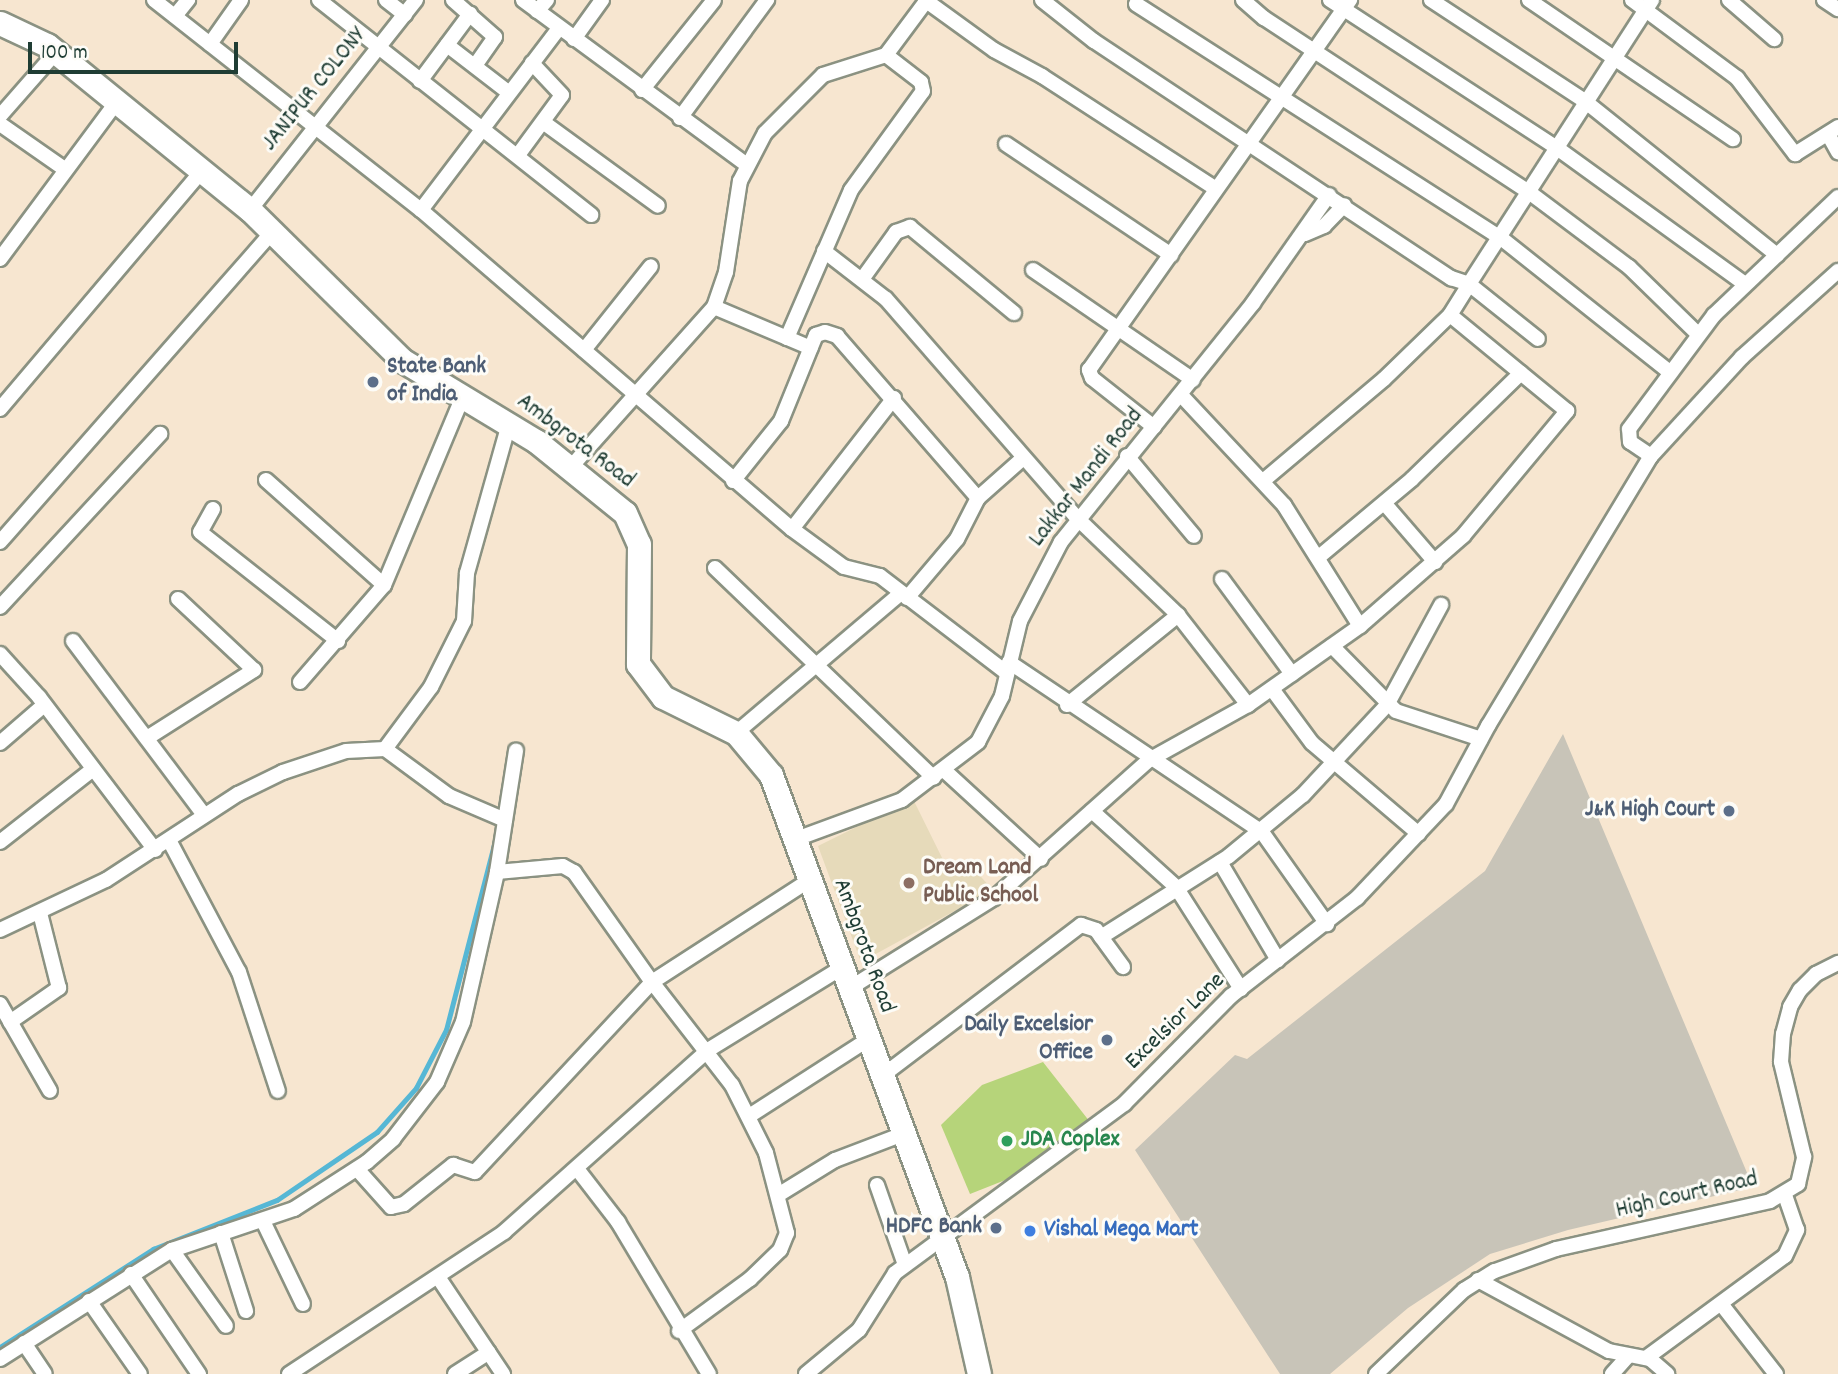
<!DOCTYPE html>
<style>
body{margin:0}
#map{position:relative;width:1838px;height:1374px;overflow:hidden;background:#f7e6d0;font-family:Dekko,sans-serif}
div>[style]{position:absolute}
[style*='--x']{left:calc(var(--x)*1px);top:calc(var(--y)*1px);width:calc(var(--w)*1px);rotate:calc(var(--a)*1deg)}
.built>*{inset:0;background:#e6daba}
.industrial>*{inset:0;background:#c8c4b8}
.green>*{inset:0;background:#b6d47a}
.stream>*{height:4.5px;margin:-2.25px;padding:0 2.25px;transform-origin:2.25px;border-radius:2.25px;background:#56b7d5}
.roads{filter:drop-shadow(2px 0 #8b9282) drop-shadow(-2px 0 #8b9282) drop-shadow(0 2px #8b9282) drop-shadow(0 -2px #8b9282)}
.minor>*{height:14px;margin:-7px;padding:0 7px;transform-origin:7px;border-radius:7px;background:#fff}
.primary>*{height:23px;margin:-11.5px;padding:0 11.5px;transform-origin:11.5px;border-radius:11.5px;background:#fff}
.dots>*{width:19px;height:19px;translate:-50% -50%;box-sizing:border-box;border:4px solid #fdfcf7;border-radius:50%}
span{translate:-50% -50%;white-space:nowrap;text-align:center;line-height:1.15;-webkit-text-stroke:6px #fdfcf7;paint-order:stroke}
.street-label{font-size:24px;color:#1f3d34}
.service-label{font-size:24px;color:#4e5e75;font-weight:700}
.left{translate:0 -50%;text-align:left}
.right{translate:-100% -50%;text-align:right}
.education-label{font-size:24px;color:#785e54;font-weight:700}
.leisure-label{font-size:24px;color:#27864d;font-weight:700}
.shop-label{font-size:24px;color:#366cbe;font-weight:700}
.scale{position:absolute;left:28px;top:42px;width:210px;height:32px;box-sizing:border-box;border:4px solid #1f3d34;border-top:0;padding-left:9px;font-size:21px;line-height:24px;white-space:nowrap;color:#1f3d34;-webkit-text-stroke:5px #fdfcf7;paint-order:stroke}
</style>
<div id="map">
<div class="built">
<div style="clip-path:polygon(913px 799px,951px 876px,971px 866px,993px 890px,861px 962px,818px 846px)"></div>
</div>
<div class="industrial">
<div style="clip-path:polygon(1563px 734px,1753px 1187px,1568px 1230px,1490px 1254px,1408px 1308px,1330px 1374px,1280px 1374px,1135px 1150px,1235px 1055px,1247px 1059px,1485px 871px)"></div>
</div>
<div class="green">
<div style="clip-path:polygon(1043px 1062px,1090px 1122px,1033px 1169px,970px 1194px,941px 1125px,982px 1085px)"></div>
</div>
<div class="stream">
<div style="--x:0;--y:1347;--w:182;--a:-32.6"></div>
<div style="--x:153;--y:1249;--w:133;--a:-21.6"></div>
<div style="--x:277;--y:1200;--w:121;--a:-34.2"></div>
<div style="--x:377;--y:1132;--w:59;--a:-48.4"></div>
<div style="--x:416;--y:1088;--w:65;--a:-62.7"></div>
<div style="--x:446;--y:1030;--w:195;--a:-75.5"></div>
</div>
<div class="roads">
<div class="minor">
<div style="--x:154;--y:0;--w:340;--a:38.2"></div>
<div style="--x:421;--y:210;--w:489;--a:40.7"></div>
<div style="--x:792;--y:529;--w:64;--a:36.2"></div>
<div style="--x:844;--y:567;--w:37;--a:14"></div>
<div style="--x:880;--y:576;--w:160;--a:37.4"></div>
<div style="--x:319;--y:0;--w:347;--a:38.3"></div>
<div style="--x:386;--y:0;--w:24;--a:38"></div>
<div style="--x:453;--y:0;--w:56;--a:41.4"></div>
<div style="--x:495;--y:37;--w:35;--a:125"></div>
<div style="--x:523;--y:0;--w:278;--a:36.4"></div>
<div style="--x:925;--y:0;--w:85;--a:35.9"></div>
<div style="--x:994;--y:50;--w:55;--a:28.4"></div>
<div style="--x:1042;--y:76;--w:207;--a:33"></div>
<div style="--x:1042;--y:0;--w:66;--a:38.3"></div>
<div style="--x:1094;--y:41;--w:429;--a:33.6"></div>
<div style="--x:1451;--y:278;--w:19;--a:18"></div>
<div style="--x:1469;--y:284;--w:338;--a:-57.2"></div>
<div style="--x:1243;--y:0;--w:28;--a:41"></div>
<div style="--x:1264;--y:18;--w:317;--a:33.3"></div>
<div style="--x:1529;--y:192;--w:125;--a:36.9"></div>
<div style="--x:1629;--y:267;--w:96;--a:44.2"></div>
<div style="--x:1330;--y:0;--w:271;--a:33.1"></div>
<div style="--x:1557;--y:148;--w:232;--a:35.9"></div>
<div style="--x:1431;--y:0;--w:186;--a:33.3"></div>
<div style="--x:1586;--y:102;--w:245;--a:38.7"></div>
<div style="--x:1529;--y:0;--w:247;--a:34.3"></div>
<div style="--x:1632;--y:0;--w:131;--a:36.6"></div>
<div style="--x:1737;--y:78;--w:96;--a:52.7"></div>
<div style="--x:1795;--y:154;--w:51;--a:-32.1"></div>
<div style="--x:1729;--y:0;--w:60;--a:40.9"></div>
<div style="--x:1824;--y:0;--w:17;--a:33"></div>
<div style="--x:1136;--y:4;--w:434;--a:32.7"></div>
<div style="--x:1501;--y:238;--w:213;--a:38.5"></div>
<div style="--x:537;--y:11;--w:15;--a:-48"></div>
<div style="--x:175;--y:16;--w:21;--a:-51"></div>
<div style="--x:574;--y:39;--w:48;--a:-54.3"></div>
<div style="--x:210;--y:44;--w:54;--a:-54.8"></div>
<div style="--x:447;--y:45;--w:77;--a:37.6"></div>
<div style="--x:420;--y:81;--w:84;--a:-53.3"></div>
<div style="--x:642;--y:90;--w:115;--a:-51.3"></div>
<div style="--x:0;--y:116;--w:85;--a:-48.8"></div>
<div style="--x:680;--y:118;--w:147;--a:-53.6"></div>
<div style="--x:543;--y:122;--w:142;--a:36.1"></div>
<div style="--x:0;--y:124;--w:80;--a:34.9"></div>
<div style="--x:1828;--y:134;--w:21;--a:61"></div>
<div style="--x:1006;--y:144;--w:199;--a:33.9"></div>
<div style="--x:518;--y:155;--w:74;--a:-53.7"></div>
<div style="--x:562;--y:95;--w:44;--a:-133.2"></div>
<div style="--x:250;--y:210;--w:268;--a:-51.7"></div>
<div style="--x:421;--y:210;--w:228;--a:-52.8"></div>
<div style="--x:1305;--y:234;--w:21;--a:-23"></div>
<div style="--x:1324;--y:226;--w:29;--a:-46"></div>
<div style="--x:824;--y:251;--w:78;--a:37.7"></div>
<div style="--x:886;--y:299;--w:292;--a:48.9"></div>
<div style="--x:1078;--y:519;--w:139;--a:43.8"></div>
<div style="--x:1178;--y:615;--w:114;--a:52.1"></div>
<div style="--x:0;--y:259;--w:194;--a:-53.4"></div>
<div style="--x:1033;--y:270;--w:194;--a:34.5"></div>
<div style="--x:863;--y:278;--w:57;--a:-54.3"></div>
<div style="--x:896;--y:232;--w:15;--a:-20"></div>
<div style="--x:910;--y:227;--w:135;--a:39.6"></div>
<div style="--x:714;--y:307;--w:105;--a:22.9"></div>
<div style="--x:787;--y:338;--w:161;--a:-66.6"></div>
<div style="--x:851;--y:190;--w:122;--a:-54"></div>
<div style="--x:923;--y:91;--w:9;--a:-103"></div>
<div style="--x:921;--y:82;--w:44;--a:-142.4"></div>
<div style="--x:584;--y:350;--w:107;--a:-51.4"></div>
<div style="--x:1181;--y:395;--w:151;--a:46.9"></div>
<div style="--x:1284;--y:505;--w:143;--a:57.9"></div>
<div style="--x:0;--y:409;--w:312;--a:-49.7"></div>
<div style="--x:1154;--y:427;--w:79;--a:-141.7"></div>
<div style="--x:1092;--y:378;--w:9;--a:-111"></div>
<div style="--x:1089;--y:370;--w:453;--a:-54.8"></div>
<div style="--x:1127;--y:456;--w:104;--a:50.1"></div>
<div style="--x:1651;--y:456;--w:134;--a:-47.4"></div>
<div style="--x:1742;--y:357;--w:129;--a:-41.9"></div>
<div style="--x:570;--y:468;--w:216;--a:-48.2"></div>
<div style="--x:714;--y:307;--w:37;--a:-71"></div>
<div style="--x:726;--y:272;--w:92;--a:-81.3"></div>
<div style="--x:740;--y:181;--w:54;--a:-62.5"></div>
<div style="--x:765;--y:133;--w:82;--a:-45"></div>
<div style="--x:823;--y:75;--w:66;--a:-17.6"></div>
<div style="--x:886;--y:55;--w:69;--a:-53.3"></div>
<div style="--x:266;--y:480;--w:158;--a:41.7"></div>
<div style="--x:733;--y:481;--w:77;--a:-51.3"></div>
<div style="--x:781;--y:421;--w:93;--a:-67.9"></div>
<div style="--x:816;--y:335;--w:9;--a:-18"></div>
<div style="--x:825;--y:332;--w:13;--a:18"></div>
<div style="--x:837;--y:336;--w:215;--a:49"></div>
<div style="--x:1263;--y:481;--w:158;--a:-40.1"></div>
<div style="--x:1384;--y:379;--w:92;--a:-44.1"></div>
<div style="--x:1450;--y:315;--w:36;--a:-58"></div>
<div style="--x:1469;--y:284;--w:88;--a:38.6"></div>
<div style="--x:1385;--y:504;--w:77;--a:49.2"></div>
<div style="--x:213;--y:509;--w:26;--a:119"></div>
<div style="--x:200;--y:532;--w:176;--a:38.3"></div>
<div style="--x:792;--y:529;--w:166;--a:-52.1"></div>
<div style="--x:0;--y:542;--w:412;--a:-48.7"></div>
<div style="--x:1320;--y:556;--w:120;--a:-39.9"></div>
<div style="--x:1412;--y:479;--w:152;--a:-44.2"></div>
<div style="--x:715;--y:568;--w:303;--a:43.8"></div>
<div style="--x:1222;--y:579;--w:118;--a:53.6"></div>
<div style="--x:907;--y:598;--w:77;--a:-49.7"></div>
<div style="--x:957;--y:539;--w:46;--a:-62.9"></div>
<div style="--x:978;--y:498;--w:60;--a:-41.6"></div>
<div style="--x:0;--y:607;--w:236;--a:-47.2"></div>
<div style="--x:73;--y:641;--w:218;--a:53"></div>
<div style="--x:1332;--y:646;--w:91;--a:45.4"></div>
<div style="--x:1396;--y:711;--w:89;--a:18.2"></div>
<div style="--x:0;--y:654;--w:58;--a:47.8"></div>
<div style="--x:39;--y:697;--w:192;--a:52.8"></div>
<div style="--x:1009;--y:662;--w:305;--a:33.9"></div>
<div style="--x:1262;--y:832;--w:113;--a:54.8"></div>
<div style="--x:300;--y:682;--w:128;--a:-49.1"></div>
<div style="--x:384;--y:585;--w:205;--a:-67.3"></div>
<div style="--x:1272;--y:689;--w:67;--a:53.5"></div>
<div style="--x:1312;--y:743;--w:140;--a:40.4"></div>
<div style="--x:1067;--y:705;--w:143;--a:-39"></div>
<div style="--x:736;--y:733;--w:216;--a:-40.3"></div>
<div style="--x:147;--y:738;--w:127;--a:-32.4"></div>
<div style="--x:254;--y:670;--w:104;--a:-136.9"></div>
<div style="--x:0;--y:743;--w:58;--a:-40.8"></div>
<div style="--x:945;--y:771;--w:130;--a:42.5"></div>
<div style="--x:1092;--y:811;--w:113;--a:42.1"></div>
<div style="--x:1176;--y:887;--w:121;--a:57.5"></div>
<div style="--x:505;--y:820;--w:61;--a:-156.8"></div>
<div style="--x:449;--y:796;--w:79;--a:-143.7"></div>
<div style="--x:385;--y:749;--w:77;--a:-53.4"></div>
<div style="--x:431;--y:687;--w:74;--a:-63.4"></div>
<div style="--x:464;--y:621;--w:48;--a:-86.4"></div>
<div style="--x:467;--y:573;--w:155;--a:-74.3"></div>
<div style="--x:796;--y:839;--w:113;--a:-20.2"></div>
<div style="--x:902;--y:800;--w:96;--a:-37.3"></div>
<div style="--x:978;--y:742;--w:52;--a:-62.4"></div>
<div style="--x:1002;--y:696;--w:77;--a:-76.5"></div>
<div style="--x:1020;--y:621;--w:89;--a:-62.6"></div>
<div style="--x:1061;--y:542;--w:307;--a:-51.2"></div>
<div style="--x:1253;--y:303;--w:132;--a:-54.9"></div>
<div style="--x:169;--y:840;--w:149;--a:62.1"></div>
<div style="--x:239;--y:972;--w:125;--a:71.9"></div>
<div style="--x:0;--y:842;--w:118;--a:-38.1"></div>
<div style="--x:1220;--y:862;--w:114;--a:59.4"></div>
<div style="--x:497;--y:872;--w:66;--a:-5.2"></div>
<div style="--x:563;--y:866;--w:13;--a:29"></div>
<div style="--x:574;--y:872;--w:135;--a:54.7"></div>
<div style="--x:652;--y:982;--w:189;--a:-32.9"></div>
<div style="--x:0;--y:930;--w:117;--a:-25.3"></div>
<div style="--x:106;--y:880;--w:158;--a:-33.1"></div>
<div style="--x:238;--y:794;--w:50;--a:-26.1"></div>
<div style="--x:283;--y:772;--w:66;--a:-18.4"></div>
<div style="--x:346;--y:751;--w:39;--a:-3"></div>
<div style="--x:1101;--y:937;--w:151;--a:-32.3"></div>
<div style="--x:1229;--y:856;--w:96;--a:-39.5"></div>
<div style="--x:1303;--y:795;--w:123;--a:-47"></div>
<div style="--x:1387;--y:705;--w:114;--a:-61.6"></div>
<div style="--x:850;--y:988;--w:170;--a:-32"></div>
<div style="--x:994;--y:898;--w:208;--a:-41.7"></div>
<div style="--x:1149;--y:760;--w:113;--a:-29.1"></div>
<div style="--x:1248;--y:705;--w:137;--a:-35.2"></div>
<div style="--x:1360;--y:626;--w:137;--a:-41.1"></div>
<div style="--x:1463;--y:536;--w:163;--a:-50.2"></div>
<div style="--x:1567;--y:411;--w:151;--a:-140.6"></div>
<div style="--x:0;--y:1004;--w:100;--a:60.1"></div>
<div style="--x:10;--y:1022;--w:60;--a:-34.8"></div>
<div style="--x:59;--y:988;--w:77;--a:-104.2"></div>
<div style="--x:882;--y:1076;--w:250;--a:-37.2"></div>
<div style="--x:1081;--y:925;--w:16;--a:18"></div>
<div style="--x:1096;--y:930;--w:46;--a:53.9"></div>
<div style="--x:749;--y:1116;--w:143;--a:-32.7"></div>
<div style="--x:357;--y:1169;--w:51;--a:48.2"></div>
<div style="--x:391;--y:1207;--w:13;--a:-13"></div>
<div style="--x:404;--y:1204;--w:63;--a:-38.5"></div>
<div style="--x:453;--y:1165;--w:23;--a:18"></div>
<div style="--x:475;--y:1172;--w:260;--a:-47"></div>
<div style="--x:652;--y:982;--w:130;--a:52.2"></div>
<div style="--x:732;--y:1085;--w:76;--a:63.4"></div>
<div style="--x:766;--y:1153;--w:83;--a:75.3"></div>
<div style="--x:787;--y:1233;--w:18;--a:112"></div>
<div style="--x:780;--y:1250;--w:42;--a:136"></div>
<div style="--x:750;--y:1279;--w:88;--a:143.8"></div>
<div style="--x:578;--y:1170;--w:66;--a:52.4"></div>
<div style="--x:618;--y:1222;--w:177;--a:59.1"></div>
<div style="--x:877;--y:1185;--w:85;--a:70.7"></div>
<div style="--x:778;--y:1195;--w:67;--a:-31.6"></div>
<div style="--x:835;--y:1160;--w:73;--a:-20.9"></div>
<div style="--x:263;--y:1221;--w:92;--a:64.3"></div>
<div style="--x:221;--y:1233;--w:82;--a:72.2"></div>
<div style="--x:172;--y:1250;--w:93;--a:54.6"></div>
<div style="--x:131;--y:1274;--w:121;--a:55.8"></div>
<div style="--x:438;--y:1277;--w:117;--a:56.2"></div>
<div style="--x:1478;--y:1280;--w:149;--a:28.5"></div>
<div style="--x:1609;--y:1351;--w:42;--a:11"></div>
<div style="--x:1650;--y:1359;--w:23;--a:41"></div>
<div style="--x:89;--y:1301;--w:89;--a:55.1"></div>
<div style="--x:1722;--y:1305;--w:88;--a:52"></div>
<div style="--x:24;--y:1343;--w:37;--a:56"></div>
<div style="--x:1646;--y:1358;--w:172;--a:-36.3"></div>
<div style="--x:1785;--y:1256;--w:29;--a:-65"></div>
<div style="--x:1797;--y:1230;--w:37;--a:-109"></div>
<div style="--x:0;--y:1359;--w:204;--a:-32.4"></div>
<div style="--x:172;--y:1250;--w:129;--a:-18.6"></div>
<div style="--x:294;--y:1209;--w:87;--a:-32.8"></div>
<div style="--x:367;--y:1162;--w:35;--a:-41"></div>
<div style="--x:393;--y:1139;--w:72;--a:-52.3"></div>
<div style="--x:437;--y:1082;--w:65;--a:-66.6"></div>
<div style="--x:463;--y:1022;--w:154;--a:-77.2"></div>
<div style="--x:497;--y:872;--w:123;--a:-81.1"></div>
<div style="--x:289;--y:1374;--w:258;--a:-33.4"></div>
<div style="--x:504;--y:1232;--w:273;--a:-41.7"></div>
<div style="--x:708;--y:1050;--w:158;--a:-31.6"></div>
<div style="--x:455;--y:1374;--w:40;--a:-32.9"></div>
<div style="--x:806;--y:1374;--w:69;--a:-39.7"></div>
<div style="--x:859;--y:1330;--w:67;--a:-57.7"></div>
<div style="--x:895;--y:1273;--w:285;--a:-36.4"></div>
<div style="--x:1124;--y:1104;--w:152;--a:-45.3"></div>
<div style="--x:1231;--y:996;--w:160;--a:-37.9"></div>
<div style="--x:1357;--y:898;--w:129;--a:-46.6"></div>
<div style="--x:1446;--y:804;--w:89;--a:-61.7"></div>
<div style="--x:1488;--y:726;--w:315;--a:-58.9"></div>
<div style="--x:1651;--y:456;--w:25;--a:-146"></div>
<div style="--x:1630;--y:442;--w:13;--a:-94"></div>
<div style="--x:1629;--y:429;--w:142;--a:-53.3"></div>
<div style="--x:1714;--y:315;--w:171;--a:-43.6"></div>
<div style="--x:1376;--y:1374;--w:122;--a:-43.7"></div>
<div style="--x:1464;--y:1290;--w:36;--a:-32"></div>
<div style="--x:1495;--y:1271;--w:65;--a:-19.8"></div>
<div style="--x:1556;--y:1249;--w:219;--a:-12.6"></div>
<div style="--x:1770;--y:1201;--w:33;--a:-31"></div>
<div style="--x:1798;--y:1184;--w:28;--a:-77"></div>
<div style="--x:1804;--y:1157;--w:98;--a:-103.6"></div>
<div style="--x:1781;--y:1062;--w:28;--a:-86"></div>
<div style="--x:1783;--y:1034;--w:28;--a:-75"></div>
<div style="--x:1790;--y:1007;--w:20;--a:-60"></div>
<div style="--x:1800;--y:990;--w:23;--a:-45"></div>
<div style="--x:1816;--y:974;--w:25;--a:-27"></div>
<div style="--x:1612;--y:1374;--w:25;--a:-48"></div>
</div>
<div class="primary">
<div style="--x:0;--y:23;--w:52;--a:25.1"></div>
<div style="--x:47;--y:45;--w:262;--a:39.1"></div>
<div style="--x:250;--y:210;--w:214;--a:44.6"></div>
<div style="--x:402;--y:360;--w:157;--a:31.2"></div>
<div style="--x:536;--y:441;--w:114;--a:39"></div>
<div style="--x:625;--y:513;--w:34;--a:66"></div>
<div style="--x:639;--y:544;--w:120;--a:90.5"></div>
<div style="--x:638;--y:664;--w:41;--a:52.9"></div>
<div style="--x:663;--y:697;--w:81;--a:26.3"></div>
<div style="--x:736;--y:733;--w:55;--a:50.2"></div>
<div style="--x:771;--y:775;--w:535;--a:69.67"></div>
<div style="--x:957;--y:1277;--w:99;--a:77.2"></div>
</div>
</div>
<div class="dots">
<div style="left:373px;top:382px;background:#5c6f8a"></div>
<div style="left:1729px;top:811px;background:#5c6f8a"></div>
<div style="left:909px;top:883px;background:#8d6e63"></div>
<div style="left:1107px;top:1040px;background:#5c6f8a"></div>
<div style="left:1007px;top:1141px;background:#2e9e5b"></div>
<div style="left:996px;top:1228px;background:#5c6f8a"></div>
<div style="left:1030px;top:1231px;background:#3f7fe0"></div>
</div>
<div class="street-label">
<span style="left:315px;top:90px;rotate:-51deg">JANIPUR COLONY</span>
<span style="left:575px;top:442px;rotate:37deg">Ambgrota Road</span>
<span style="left:1087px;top:478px;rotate:-52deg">Lakkar Mandi Road</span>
<span style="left:863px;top:946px;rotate:70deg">Ambgrota Road</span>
<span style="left:1176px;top:1022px;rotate:-44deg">Excelsior Lane</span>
<span style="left:1687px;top:1196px;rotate:-13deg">High Court Road</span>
</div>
<div class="service-label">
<span class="left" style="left:387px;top:382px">State Bank<br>of India</span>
<span class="right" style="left:1715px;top:811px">J&amp;K High Court</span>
<span class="right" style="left:1093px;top:1040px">Daily Excelsior<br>Office</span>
<span class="right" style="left:982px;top:1228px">HDFC Bank</span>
</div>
<div class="education-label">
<span class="left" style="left:923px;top:883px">Dream Land<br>Public School</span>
</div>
<div class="leisure-label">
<span class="left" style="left:1021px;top:1141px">JDA Coplex</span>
</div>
<div class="shop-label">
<span class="left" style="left:1044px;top:1231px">Vishal Mega Mart</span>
</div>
<div class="scale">100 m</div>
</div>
